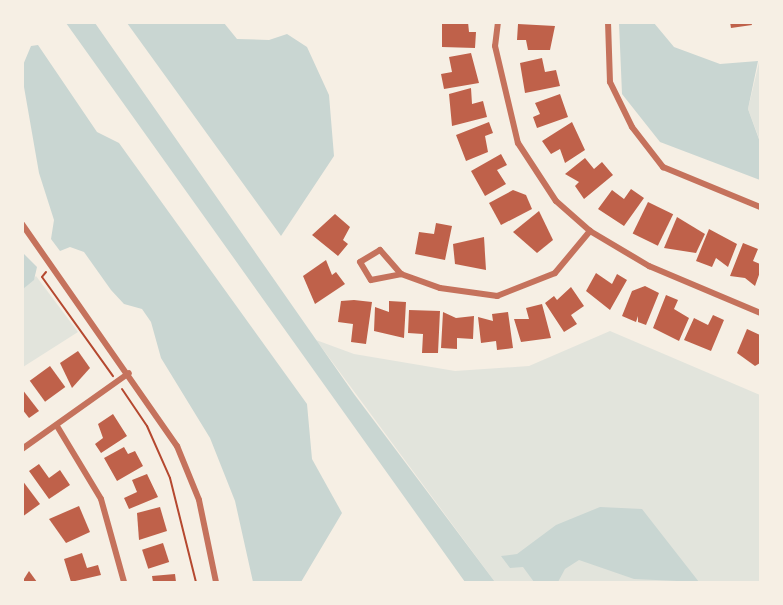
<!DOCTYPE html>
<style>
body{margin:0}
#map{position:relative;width:783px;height:605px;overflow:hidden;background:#f6efe4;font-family:"Public Sans",sans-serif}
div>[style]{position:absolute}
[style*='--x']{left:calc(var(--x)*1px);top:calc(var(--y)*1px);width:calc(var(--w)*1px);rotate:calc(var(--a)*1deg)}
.green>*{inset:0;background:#e2e4dc}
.water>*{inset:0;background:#c9d6d2}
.building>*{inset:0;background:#bf614a;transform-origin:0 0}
.path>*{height:2px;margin:-1px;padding:0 1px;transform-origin:1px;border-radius:1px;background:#b5482f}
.minor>*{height:6px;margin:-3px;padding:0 3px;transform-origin:3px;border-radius:3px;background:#c5725c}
span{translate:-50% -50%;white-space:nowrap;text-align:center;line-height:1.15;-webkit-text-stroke:4.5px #f6efe4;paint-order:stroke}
.frame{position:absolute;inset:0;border:24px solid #f6efe4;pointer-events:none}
</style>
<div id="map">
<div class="green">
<div style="clip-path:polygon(760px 58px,760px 141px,748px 109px)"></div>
<div style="clip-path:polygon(36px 276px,78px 332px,23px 367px,23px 289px)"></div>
<div style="clip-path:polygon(610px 331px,760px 395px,760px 582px,495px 582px,316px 340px,354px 354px,455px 371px,529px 366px)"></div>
</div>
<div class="water">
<div style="clip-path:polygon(66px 23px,95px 23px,354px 394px,495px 582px,465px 582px)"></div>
<div style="clip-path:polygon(127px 23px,224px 23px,237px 39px,269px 40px,287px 34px,307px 47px,329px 95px,334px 156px,281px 236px)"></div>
<div style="clip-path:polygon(619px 23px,654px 23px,674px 47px,720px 64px,758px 61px,748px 109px,760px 142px,760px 180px,660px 142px,622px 94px)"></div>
<div style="clip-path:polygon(38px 45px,97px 132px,119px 143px,307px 404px,312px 459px,342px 513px,301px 582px,253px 582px,235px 501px,210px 438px,161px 358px,151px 322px,142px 309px,124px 304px,111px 290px,84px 252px,70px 247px,60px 251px,51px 239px,54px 220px,39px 173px,24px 87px,23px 65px,31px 46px)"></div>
<div style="clip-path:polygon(24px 254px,37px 267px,34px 280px,23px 289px)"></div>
<div style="clip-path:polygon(600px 507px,642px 509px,699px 582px,634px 579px,579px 560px,565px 569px,558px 582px,534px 582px,523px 567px,510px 568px,501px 556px,517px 554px,556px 525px)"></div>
</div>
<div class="building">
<div style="clip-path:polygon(442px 22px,468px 22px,469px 32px,476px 32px,475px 48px,442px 47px)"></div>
<div style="clip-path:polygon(730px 22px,751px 22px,752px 25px,731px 28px)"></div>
<div style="clip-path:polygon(518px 24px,555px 26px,550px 50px,528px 50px,526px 40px,517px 40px)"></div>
<div style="clip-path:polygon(471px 53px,479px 83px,444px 89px,441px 74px,452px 72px,449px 57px)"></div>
<div style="clip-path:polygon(542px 58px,545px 72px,556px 70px,560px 86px,525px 93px,520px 63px)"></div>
<div style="clip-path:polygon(471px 88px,472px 104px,483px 101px,487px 117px,452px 126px,449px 94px)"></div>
<div style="clip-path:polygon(560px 94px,568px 117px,537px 128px,533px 117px,540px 114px,535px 103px)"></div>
<div style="clip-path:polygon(489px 122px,493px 133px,485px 136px,488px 152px,466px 161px,456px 135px)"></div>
<div style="clip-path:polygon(572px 122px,585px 150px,565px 163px,560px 149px,551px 154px,542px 141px)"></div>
<div style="clip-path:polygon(501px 154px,507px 165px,497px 170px,506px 184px,485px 196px,471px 171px)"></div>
<div style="clip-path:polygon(585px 158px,594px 169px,602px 162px,613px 175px,584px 199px,575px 186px,579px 182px,565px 174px)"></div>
<div style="clip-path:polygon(631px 189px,644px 198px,624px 226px,598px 209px,612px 190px,624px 199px)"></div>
<div style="clip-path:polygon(513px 190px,526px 195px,532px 209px,501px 225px,489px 203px)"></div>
<div style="left:648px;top:202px;width:28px;height:35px;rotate:26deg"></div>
<div style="clip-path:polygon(539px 211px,553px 240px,537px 253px,513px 232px)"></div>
<div style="clip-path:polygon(335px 214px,350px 227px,343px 240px,348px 244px,338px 256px,312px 235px)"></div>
<div style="clip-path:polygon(677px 217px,705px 234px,696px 253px,664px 248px)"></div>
<div style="clip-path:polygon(436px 223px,452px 226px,445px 260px,415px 254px,419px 232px,434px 234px)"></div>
<div style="clip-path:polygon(709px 229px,737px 244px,728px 267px,716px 258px,712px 267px,696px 261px)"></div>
<div style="clip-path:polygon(484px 237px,486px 270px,455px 264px,453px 244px)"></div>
<div style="clip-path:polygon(743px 243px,758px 249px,753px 261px,760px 264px,760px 272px,755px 286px,745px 278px,730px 276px)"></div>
<div style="clip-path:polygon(326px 260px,332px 275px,336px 272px,345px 284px,315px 304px,303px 276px)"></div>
<div style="clip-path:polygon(596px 273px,612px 284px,617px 274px,627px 280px,610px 310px,586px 291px)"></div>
<div style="clip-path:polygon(645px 286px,659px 293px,646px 325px,638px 322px,638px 316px,636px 322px,622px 316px,632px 291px)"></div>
<div style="clip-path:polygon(571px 287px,584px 306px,571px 315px,577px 324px,564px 332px,545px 303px,554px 296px,557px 300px)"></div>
<div style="clip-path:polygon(666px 295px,678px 300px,674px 309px,689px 318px,679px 341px,653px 328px)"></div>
<div style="clip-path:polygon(354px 300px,372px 302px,366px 344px,351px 342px,353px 324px,338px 322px,341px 301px)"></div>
<div style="clip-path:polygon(389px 301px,406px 302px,404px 338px,374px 331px,375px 307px,389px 312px)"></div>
<div style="clip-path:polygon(542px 304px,551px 338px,521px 342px,514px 319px,529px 319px,526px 308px)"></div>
<div style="clip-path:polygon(409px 310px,440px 311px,438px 353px,422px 353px,423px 334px,408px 333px)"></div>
<div style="clip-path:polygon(443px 312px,456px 318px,474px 316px,473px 339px,457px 338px,457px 349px,441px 348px)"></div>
<div style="clip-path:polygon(508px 312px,513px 348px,497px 350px,496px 341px,481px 343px,478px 317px,493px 321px,492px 314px)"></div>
<div style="clip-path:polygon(713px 315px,724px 320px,711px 351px,684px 340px,694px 318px,708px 325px)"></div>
<div style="clip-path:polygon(747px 329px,760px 335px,760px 363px,755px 366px,737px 353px)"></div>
<div style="clip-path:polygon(78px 351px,90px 368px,72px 388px,60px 363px)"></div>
<div style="left:50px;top:366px;width:26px;height:25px;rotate:54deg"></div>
<div style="clip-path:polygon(22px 389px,39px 411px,29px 418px,22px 409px)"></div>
<div style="clip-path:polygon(113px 414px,127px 436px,101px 453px,95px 444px,103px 438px,98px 424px)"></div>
<div style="clip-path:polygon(124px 447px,128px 454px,135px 451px,143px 466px,117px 481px,104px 458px)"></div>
<div style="clip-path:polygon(39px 464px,49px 478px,60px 470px,70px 485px,49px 499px,29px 471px)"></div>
<div style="clip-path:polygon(147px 474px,158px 497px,129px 509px,124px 498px,137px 492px,132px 480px)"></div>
<div style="clip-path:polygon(22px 480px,40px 504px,22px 517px)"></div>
<div style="clip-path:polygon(79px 506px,90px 532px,66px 543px,49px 519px)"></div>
<div style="clip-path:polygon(160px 507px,167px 531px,139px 540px,137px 513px)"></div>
<div style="left:163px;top:543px;width:20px;height:22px;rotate:72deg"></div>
<div style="clip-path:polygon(82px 553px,87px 568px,98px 565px,101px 575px,71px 582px,64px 559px)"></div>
<div style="clip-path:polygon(29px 571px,37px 582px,22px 582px)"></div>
<div style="clip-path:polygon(175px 574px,176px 582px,153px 582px,152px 576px)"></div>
</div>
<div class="path">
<div style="--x:46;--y:272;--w:6;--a:129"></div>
<div style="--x:42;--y:277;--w:122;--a:54.4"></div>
<div style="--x:122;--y:389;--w:45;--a:56"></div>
<div style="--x:147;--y:426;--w:57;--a:66.1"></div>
<div style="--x:170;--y:478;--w:107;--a:76"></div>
</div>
<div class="minor">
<div style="--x:498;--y:22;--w:24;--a:97"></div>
<div style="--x:495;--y:46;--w:100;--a:76.7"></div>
<div style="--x:518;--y:143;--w:69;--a:56.8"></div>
<div style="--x:556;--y:201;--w:45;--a:41.4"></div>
<div style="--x:590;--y:231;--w:69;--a:30.7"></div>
<div style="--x:649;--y:266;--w:121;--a:22.9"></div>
<div style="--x:608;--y:22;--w:60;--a:88.1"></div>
<div style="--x:610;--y:82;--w:50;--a:63.9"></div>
<div style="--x:632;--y:127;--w:51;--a:52.2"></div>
<div style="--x:663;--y:167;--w:105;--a:22.4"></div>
<div style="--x:22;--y:224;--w:271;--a:55.1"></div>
<div style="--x:177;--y:446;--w:58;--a:67.8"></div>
<div style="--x:199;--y:500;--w:84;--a:78.3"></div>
<div style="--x:401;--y:274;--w:32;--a:-131"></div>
<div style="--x:380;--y:250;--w:23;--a:149"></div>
<div style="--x:360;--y:262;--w:21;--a:59"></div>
<div style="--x:371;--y:280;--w:31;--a:-11"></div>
<div style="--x:401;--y:274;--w:41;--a:19.7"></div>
<div style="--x:440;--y:288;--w:58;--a:8"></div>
<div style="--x:497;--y:296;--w:62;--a:-21.6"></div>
<div style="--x:555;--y:273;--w:55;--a:-50.2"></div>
<div style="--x:57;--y:426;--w:85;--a:58.9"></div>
<div style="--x:101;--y:499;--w:86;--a:74.5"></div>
<div style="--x:22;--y:449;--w:131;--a:-35.4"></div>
</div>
<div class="frame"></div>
</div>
